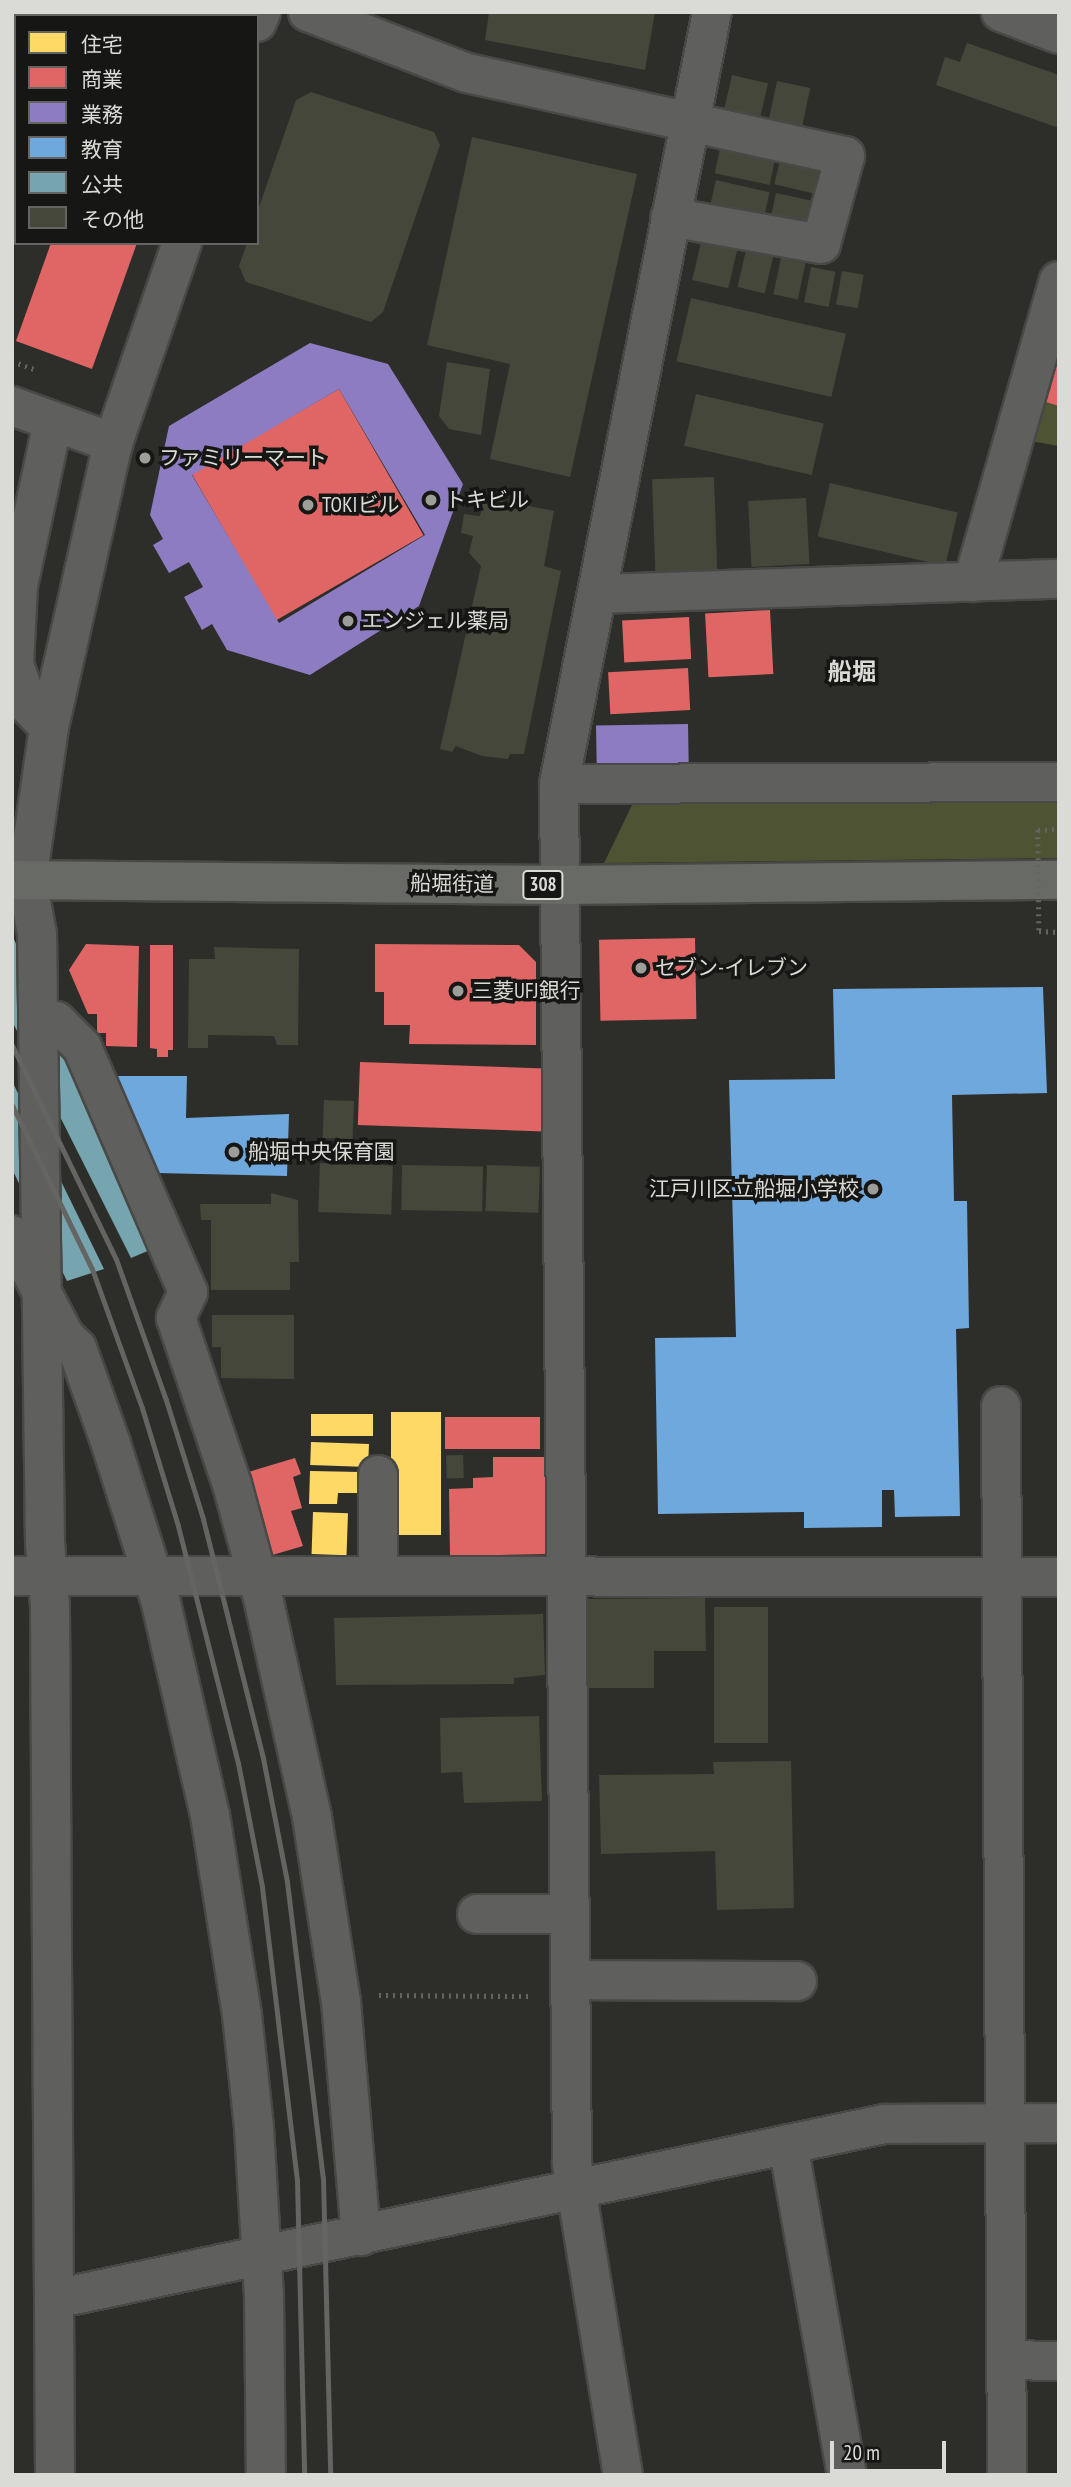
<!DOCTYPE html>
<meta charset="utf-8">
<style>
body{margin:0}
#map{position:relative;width:1071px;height:2487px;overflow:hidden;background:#2d2e29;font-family:"PT Sans Narrow","Noto Sans JP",sans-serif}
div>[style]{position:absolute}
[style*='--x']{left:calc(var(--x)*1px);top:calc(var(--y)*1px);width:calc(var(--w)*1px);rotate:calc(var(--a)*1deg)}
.green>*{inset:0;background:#4e5333}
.homes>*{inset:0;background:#ffd966;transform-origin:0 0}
.shops>*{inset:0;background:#e06666;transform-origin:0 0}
.offices>*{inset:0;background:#8e7cc3;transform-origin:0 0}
.schools>*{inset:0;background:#6fa8dc}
.public>*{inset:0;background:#76a5af}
.building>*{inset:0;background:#45473a;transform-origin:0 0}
.path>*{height:4.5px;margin-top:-2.25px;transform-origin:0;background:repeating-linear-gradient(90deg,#646463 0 2px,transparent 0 7px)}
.roads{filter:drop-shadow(2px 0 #484946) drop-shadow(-2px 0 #484946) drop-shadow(0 2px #484946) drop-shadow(0 -2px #484946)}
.minor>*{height:38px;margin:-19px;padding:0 19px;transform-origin:19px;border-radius:19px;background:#5f605e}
.major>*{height:38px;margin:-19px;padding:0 19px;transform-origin:19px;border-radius:19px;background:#686a66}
.rail>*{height:5px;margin:-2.5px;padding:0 2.5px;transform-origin:2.5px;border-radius:2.5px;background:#646562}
.path-bridge>*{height:4.5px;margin-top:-2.25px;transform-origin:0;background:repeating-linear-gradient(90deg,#646463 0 2px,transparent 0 7px)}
.dots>*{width:19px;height:19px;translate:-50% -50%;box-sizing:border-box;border:4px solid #161714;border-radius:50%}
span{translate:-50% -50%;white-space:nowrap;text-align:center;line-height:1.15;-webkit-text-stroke:7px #161714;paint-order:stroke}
.shield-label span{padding:2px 5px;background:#161714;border:2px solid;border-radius:5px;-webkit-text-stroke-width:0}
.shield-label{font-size:19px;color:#dadbd6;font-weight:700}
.poi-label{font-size:21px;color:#dadbd6}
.left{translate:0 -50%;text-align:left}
.right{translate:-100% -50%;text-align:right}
.street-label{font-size:21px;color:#dadbd6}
.quarter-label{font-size:24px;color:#dadbd6;font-weight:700}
.frame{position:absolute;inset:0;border:14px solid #dadbd6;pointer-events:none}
.legend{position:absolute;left:14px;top:14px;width:245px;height:231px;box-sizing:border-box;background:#161714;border:2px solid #646562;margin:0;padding:9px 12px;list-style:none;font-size:21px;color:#dadbd6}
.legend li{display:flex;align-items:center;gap:14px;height:35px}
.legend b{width:35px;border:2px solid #646562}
.scale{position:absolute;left:830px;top:2441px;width:116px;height:32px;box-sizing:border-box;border:4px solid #dadbd6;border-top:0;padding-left:9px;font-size:21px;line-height:24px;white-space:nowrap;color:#dadbd6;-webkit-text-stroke:5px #161714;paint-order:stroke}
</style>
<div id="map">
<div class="green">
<div style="clip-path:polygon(1025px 394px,1059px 402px,1059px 446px,1013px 438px)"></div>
<div style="clip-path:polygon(634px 801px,1059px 803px,1059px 858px,604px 863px)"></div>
</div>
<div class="homes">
<div style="left:391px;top:1412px;width:50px;height:123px"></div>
<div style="left:311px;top:1414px;width:62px;height:22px"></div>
<div style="left:311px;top:1442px;width:58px;height:23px;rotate:2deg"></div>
<div style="clip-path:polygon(310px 1471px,362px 1472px,362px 1493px,338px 1493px,337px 1504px,309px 1504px)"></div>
<div style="left:313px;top:1512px;width:35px;height:42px;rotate:2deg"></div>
</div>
<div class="shops">
<div style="clip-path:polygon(51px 243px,137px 243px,92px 369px,16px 341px)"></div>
<div style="clip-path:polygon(1059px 357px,1059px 406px,1046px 402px)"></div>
<div style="left:339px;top:389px;width:169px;height:170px;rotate:60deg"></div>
<div style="left:770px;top:610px;width:64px;height:65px;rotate:87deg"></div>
<div style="left:689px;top:617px;width:42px;height:67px;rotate:87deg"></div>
<div style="left:688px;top:668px;width:42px;height:80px;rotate:87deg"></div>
<div style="left:695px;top:938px;width:81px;height:96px;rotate:89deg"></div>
<div style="clip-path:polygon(86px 944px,139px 946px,137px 1047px,106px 1046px,106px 1033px,97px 1033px,97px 1014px,88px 1014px,69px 970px)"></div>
<div style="clip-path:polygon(375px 944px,519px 945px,536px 962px,536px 1045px,409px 1044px,410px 1025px,384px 1025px,384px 992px,375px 992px)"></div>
<div style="clip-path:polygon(150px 945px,173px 945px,173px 1050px,168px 1050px,168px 1057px,157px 1057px,157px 1049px,150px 1048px)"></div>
<div style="left:360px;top:1062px;width:193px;height:63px;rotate:2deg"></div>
<div style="left:445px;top:1417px;width:95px;height:32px"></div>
<div style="clip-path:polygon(493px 1457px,547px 1457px,550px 1554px,450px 1556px,449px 1489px,473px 1488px,473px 1478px,493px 1477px)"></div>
<div style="clip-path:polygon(295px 1458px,301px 1474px,293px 1477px,302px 1508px,291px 1511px,303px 1546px,269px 1556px,245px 1473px)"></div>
</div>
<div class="offices">
<div style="clip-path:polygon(evenodd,310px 343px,388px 364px,463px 484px,419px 606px,310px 675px,227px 650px,212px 624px,202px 630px,184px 597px,203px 587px,189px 562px,169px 573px,153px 545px,163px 539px,150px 515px,169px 426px,310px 343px,339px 389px,425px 535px,279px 623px,192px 475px,339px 389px)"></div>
<div style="left:688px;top:724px;width:48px;height:92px;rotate:89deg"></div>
</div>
<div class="schools">
<div style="clip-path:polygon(1043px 987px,1047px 1093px,952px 1095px,954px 1201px,967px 1201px,969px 1328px,956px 1329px,960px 1516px,895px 1517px,894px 1490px,882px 1490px,882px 1527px,804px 1528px,804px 1512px,658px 1514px,655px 1338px,736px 1337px,729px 1080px,835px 1079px,833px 989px)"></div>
<div style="clip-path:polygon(113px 1076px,187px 1076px,186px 1118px,289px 1114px,287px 1176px,156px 1173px)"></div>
</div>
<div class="public">
<div style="clip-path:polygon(12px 935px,157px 1247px,131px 1258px,12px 1021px)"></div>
<div style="clip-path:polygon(12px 1081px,104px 1269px,67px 1281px,12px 1169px)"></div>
</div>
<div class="building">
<div style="clip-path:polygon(12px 12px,128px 12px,137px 15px,16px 16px,16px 79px)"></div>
<div style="clip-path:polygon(489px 12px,655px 12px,645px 70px,485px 40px)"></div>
<div style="clip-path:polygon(967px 43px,1059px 75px,1059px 128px,936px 85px,945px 57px,960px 62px)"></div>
<div style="left:732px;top:75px;width:37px;height:39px;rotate:13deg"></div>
<div style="left:777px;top:81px;width:34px;height:40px;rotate:12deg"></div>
<div style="clip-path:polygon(311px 92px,434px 132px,440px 145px,383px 312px,371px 322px,246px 282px,239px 266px,247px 243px,257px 243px,257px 213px,296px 100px)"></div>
<div style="left:12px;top:135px;width:4px;height:91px;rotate:14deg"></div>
<div style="clip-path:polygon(472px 137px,637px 174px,570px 477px,490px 459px,510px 364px,427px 345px)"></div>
<div style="left:721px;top:144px;width:56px;height:30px;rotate:12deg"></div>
<div style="left:780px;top:160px;width:54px;height:25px;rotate:13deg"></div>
<div style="left:716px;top:180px;width:55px;height:28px;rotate:13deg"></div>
<div style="left:776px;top:193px;width:44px;height:30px;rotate:12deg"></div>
<div style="left:701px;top:242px;width:37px;height:39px;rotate:13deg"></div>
<div style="left:746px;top:250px;width:28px;height:38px;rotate:13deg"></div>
<div style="left:781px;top:258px;width:25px;height:37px;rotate:12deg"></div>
<div style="left:811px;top:267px;width:25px;height:36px;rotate:11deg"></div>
<div style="left:842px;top:271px;width:22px;height:34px;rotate:10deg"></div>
<div style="left:691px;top:298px;width:159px;height:65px;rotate:13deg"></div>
<div style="clip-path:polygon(447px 362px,490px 369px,481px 435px,449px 429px,439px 416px)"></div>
<div style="left:696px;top:394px;width:131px;height:53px;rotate:13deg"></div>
<div style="left:714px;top:477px;width:93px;height:62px;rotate:88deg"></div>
<div style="left:830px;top:483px;width:131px;height:55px;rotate:13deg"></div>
<div style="clip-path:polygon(484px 497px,554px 511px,544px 566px,561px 571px,524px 754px,510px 754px,508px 759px,482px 756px,456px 746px,452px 752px,440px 749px,481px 566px,469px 553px,473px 536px,461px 533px,464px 514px,480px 516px)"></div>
<div style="left:806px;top:498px;width:66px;height:58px;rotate:87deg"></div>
<div style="clip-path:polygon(214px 947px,299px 949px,298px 1045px,277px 1045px,274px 1036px,208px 1035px,208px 1048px,188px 1048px,189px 959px,215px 959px)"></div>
<div style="left:324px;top:1100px;width:30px;height:38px;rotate:2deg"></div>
<div style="left:320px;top:1163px;width:73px;height:49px;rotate:2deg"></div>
<div style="left:402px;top:1165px;width:81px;height:45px;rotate:1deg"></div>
<div style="left:487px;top:1165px;width:53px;height:46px;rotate:2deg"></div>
<div style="clip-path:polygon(271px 1193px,298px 1200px,299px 1262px,290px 1262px,290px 1290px,211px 1290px,211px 1220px,201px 1220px,200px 1204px,271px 1204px)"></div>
<div style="clip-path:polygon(212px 1315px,294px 1315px,294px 1379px,221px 1378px,221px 1347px,212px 1347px)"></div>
<div style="left:463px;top:1455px;width:23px;height:17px;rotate:88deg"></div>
<div style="clip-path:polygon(705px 1598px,706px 1651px,654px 1651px,654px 1688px,588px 1688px,586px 1599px)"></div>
<div style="left:714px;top:1607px;width:54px;height:136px"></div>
<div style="clip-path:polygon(543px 1614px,545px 1675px,514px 1678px,514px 1684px,336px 1685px,334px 1618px)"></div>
<div style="clip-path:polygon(539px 1716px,542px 1801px,464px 1803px,462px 1772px,441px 1773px,440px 1718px)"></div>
<div style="clip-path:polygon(791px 1761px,794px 1908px,717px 1910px,715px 1851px,601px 1854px,599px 1775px,714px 1774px,713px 1762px)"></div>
</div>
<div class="path">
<div style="--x:12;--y:361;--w:23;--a:20"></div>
<div style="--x:1038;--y:830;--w:21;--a:-3"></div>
<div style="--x:1039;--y:931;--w:20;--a:3"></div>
<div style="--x:379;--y:1995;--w:152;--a:0.4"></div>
</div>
<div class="roads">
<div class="minor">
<div style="--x:308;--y:12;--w:170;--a:21"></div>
<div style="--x:467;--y:73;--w:387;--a:12.4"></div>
<div style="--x:845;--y:156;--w:91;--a:105.3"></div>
<div style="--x:821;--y:244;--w:153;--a:-169.9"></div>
<div style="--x:1001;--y:12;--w:62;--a:20.8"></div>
<div style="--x:257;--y:22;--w:11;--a:-68"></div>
<div style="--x:12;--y:406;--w:108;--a:20.1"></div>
<div style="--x:973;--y:582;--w:313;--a:-74.1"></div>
<div style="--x:599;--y:594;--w:460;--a:-1.9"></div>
<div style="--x:49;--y:727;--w:30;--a:-134"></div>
<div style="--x:28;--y:705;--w:43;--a:-108.9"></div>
<div style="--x:14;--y:664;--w:78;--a:-87.1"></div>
<div style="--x:18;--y:586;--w:168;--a:-78"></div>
<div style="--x:559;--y:784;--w:500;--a:-0.23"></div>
<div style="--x:39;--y:1019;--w:17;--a:7"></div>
<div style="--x:56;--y:1021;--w:37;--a:45"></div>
<div style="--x:82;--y:1047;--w:267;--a:66.6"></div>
<div style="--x:188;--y:1292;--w:29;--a:115"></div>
<div style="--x:176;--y:1318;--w:175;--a:71.4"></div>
<div style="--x:232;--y:1484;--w:122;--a:74.8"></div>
<div style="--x:264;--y:1602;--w:220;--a:77.4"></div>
<div style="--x:312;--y:1817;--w:187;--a:81.1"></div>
<div style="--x:341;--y:2002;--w:235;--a:85.1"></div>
<div style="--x:12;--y:1235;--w:115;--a:62.5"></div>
<div style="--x:65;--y:1337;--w:16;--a:43"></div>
<div style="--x:77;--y:1348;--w:102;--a:70.5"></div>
<div style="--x:111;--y:1444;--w:167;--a:72.5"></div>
<div style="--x:161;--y:1603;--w:218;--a:77"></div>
<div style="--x:210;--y:1815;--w:203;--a:80.9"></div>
<div style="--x:242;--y:2015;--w:114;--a:83.9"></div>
<div style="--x:254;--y:2128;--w:166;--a:86.6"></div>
<div style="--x:264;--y:2294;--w:181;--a:89.4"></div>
<div style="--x:1001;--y:1406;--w:1069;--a:89.68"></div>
<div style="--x:378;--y:1475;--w:100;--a:90"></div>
<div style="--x:12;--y:1576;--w:1047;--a:0.05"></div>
<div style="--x:477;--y:1914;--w:93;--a:0"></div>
<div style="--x:571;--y:1980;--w:226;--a:0.3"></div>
<div style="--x:788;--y:2144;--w:336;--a:79.9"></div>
<div style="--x:55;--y:2299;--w:847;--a:-11.92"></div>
<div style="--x:884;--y:2124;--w:175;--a:-0.3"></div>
<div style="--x:1006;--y:2360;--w:53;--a:1.1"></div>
<div style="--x:55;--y:2475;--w:869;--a:-90.33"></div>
<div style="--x:50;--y:1606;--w:63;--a:-94.5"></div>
<div style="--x:45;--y:1543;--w:609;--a:-90.75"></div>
<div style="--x:37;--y:934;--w:55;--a:-100.5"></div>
<div style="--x:27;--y:880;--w:155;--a:-81.8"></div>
<div style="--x:49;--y:727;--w:291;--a:-77.3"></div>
<div style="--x:113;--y:443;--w:212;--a:-71"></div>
<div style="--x:623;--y:2475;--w:316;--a:-99.3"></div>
<div style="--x:572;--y:2163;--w:1379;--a:-90.54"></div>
<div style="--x:559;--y:784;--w:787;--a:-78.79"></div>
</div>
<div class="major">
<div style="--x:12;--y:880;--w:550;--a:0.52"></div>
<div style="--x:562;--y:885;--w:497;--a:-0.6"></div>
</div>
</div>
<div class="rail">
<div style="--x:12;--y:1045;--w:238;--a:64.1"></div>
<div style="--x:116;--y:1259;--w:150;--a:70.5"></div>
<div style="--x:166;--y:1400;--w:125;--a:72.7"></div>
<div style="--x:203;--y:1519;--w:246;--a:75.9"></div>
<div style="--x:263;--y:1758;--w:126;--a:79"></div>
<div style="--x:287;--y:1882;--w:298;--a:83.1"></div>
<div style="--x:323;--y:2178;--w:297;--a:88.6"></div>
<div style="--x:12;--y:1105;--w:182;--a:64"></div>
<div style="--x:92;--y:1269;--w:148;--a:70.2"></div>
<div style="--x:142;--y:1408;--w:123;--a:73"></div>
<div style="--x:178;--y:1526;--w:244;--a:75.8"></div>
<div style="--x:238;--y:1763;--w:126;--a:79"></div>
<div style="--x:262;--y:1887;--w:295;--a:83.2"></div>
<div style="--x:297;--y:2180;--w:295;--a:88.6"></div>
</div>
<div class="path-bridge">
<div style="--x:1038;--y:830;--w:101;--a:89.4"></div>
</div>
<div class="dots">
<div style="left:145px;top:458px;background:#9d9e99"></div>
<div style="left:431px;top:500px;background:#9d9e99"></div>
<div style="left:308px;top:505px;background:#9d9e99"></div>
<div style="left:348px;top:621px;background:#9d9e99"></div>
<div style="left:641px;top:968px;background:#9d9e99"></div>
<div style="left:458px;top:991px;background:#9d9e99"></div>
<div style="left:234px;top:1152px;background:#9d9e99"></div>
<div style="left:873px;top:1189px;background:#9d9e99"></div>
</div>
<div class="shield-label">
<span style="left:543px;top:885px">308</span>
</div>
<div class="poi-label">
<span class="left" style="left:159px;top:458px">ファミリーマート</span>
<span class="left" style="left:445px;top:500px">トキビル</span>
<span class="left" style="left:322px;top:505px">TOKIビル</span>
<span class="left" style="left:362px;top:621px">エンジェル薬局</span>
<span class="left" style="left:655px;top:968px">セブン-イレブン</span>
<span class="left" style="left:472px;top:991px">三菱UFJ銀行</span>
<span class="left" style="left:248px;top:1152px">船堀中央保育園</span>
<span class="right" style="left:859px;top:1189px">江戸川区立船堀小学校</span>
</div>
<div class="street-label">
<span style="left:452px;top:884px;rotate:1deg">船堀街道</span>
</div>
<div class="quarter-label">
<span style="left:852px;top:672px">船堀</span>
</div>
<div class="frame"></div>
<ul class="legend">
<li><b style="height:19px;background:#ffd966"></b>住宅</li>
<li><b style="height:19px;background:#e06666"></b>商業</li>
<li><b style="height:19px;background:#8e7cc3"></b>業務</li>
<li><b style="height:19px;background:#6fa8dc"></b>教育</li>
<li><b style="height:19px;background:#76a5af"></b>公共</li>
<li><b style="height:19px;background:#45473a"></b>その他</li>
</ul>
<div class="scale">20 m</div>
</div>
